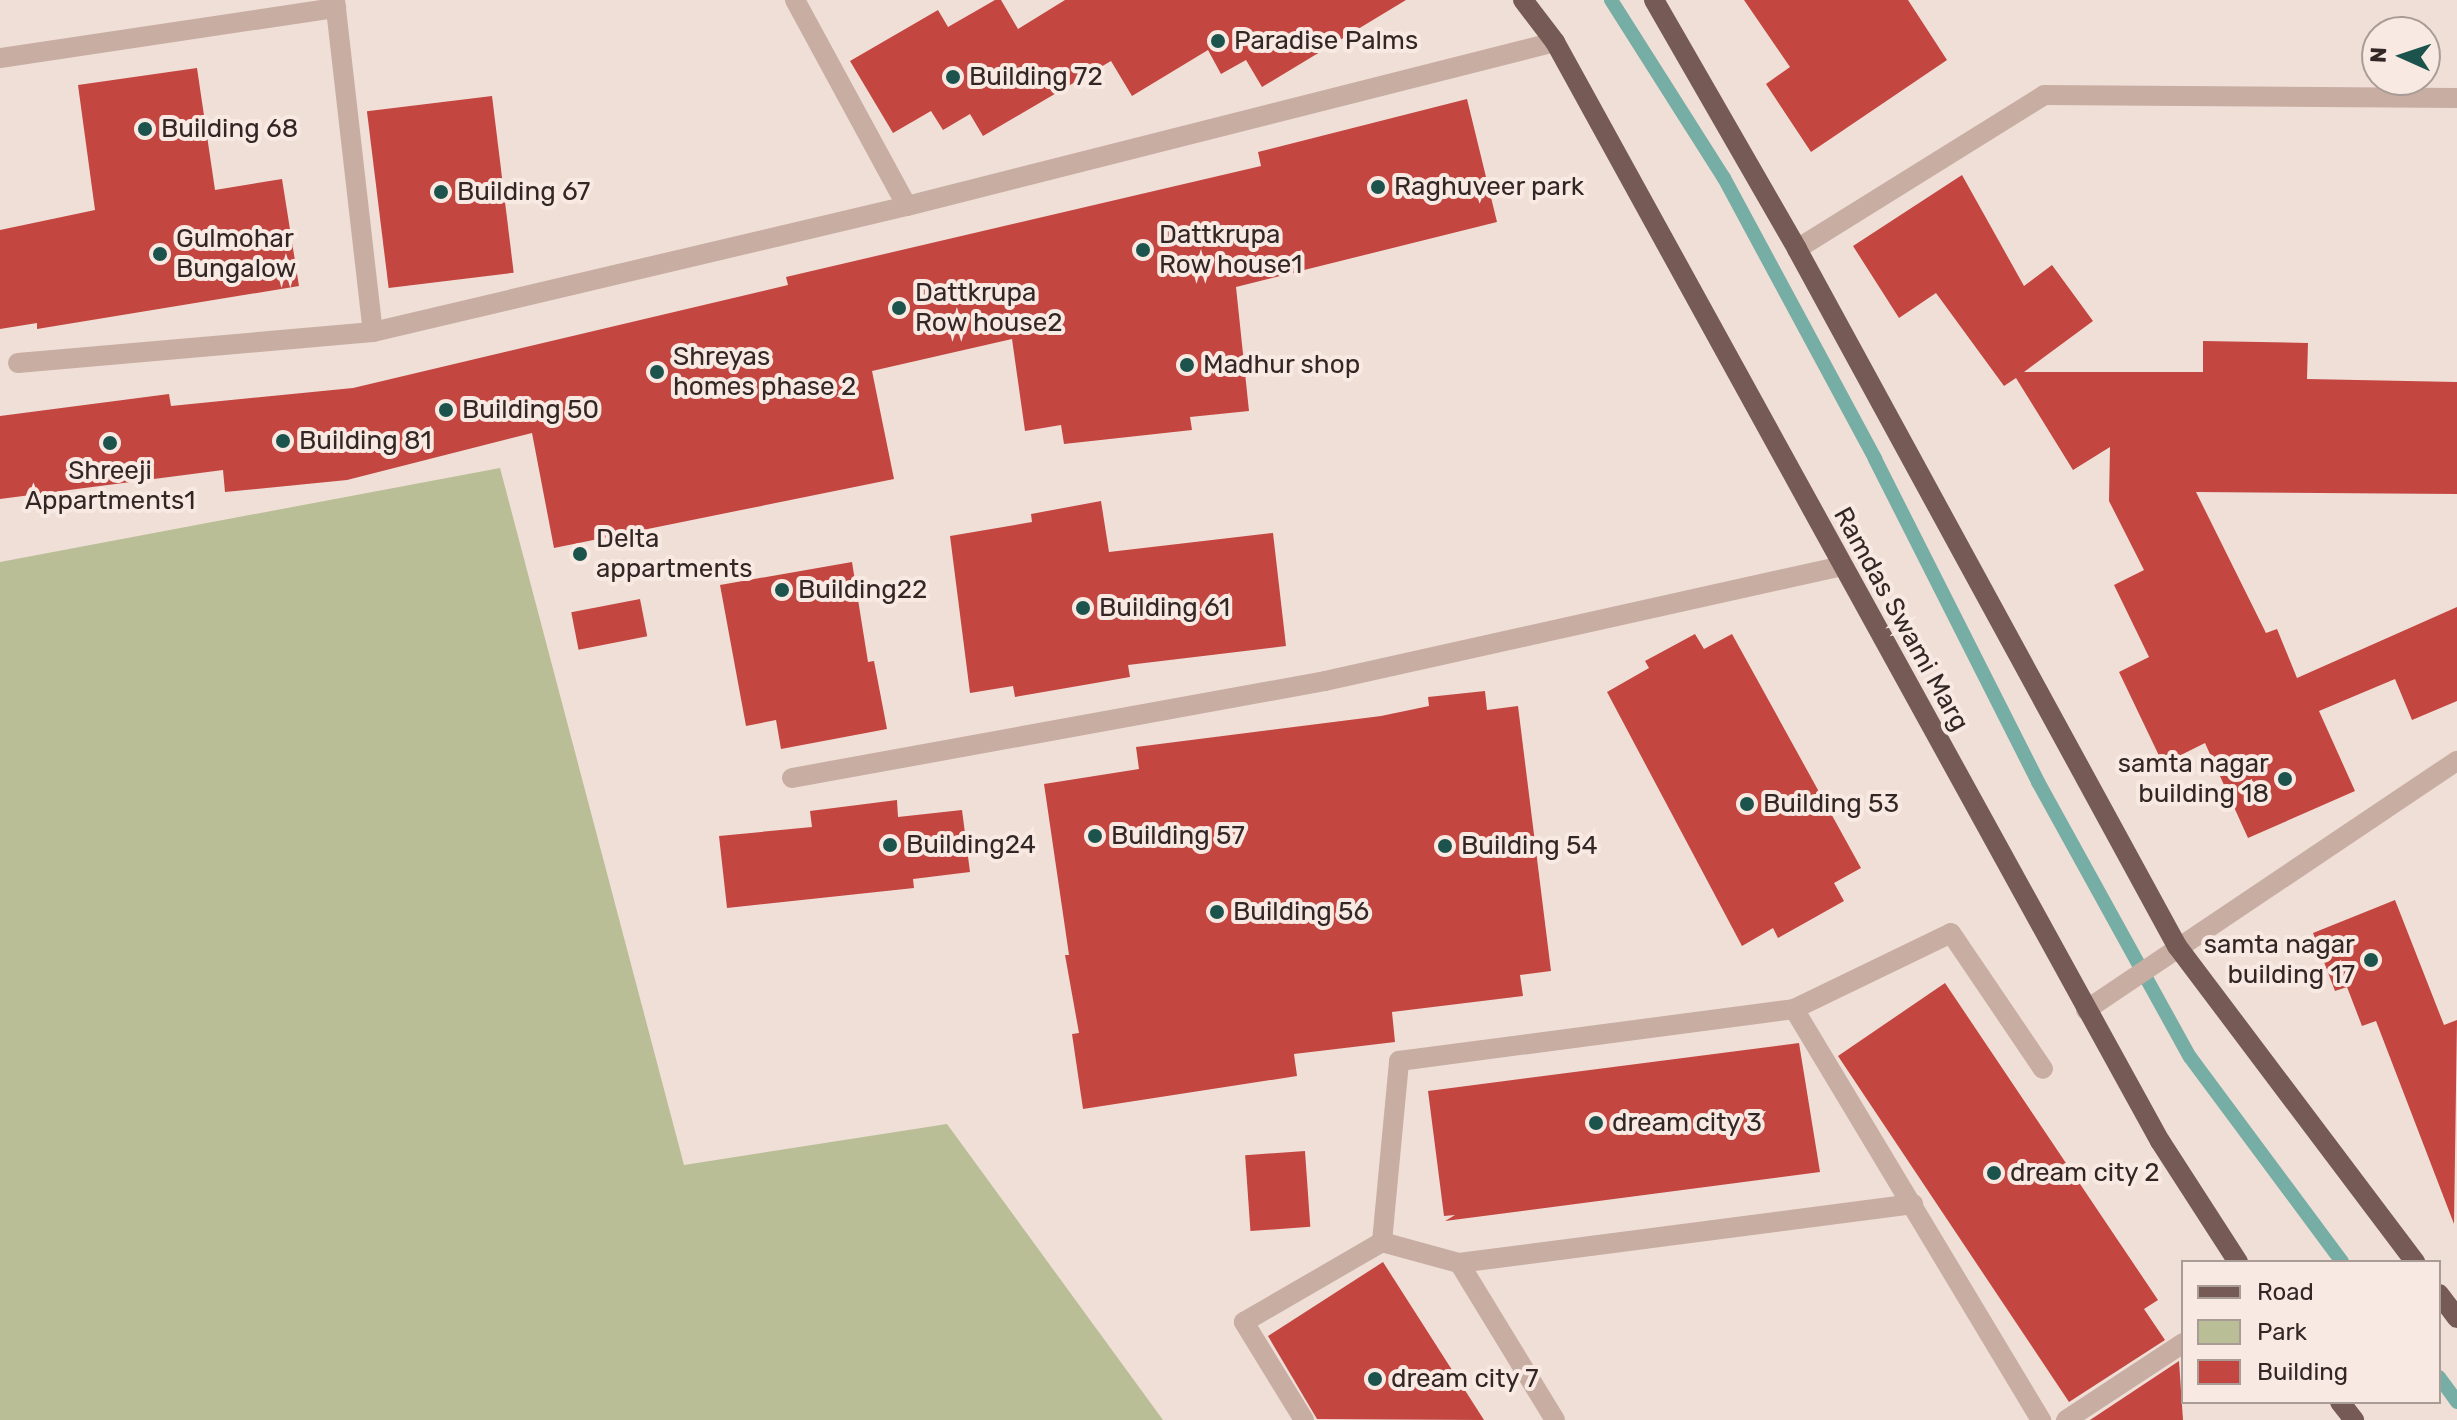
<!DOCTYPE html>
<style>
body{margin:0}
#map{position:relative;width:2457px;height:1420px;overflow:hidden;background:#f0dfd7;font-family:Rubik,sans-serif}
div>[style]{position:absolute}
[style*='--x']{left:calc(var(--x)*1px);top:calc(var(--y)*1px);width:calc(var(--w)*1px);rotate:calc(var(--a)*1deg)}
.green>*{inset:0;background:#b9be97}
.stream>*{height:14px;margin:-7px;padding:0 7px;transform-origin:7px;border-radius:7px;background:#76ada4}
.building>*{inset:0;background:#c44641;transform-origin:0 0}
.lane>*{height:20px;margin:-10px;padding:0 10px;transform-origin:10px;border-radius:10px;background:#c8ada3}
.street>*{height:20px;margin:-10px;padding:0 10px;transform-origin:10px;border-radius:10px;background:#c8ada3}
.primary>*{height:20px;margin:-10px;padding:0 10px;transform-origin:10px;border-radius:10px;background:#755a56}
.dots>*{width:22px;height:22px;translate:-50% -50%;box-sizing:border-box;border:4px solid #f8eae3;border-radius:50%}
span{translate:-50% -50%;white-space:nowrap;text-align:center;line-height:1.15;-webkit-text-stroke:8px #f8eae3;paint-order:stroke}
.poi-label{font-size:26px;color:#332725}
.left{translate:0 -50%;text-align:left}
.right{translate:-100% -50%;text-align:right}
.street-label{font-size:26px;color:#332725}
.legend{position:absolute;left:2181px;top:1260px;width:260px;height:144px;box-sizing:border-box;background:#f8eae3;border:2px solid #a99c97;margin:0;padding:10px 14px;list-style:none;font-size:24px;color:#332725}
.legend li{display:flex;align-items:center;gap:16px;height:40px}
.legend b{width:40px;border:2px solid #a99c97}
.north{position:absolute;left:2361px;top:16px;width:80px;height:80px;box-sizing:border-box;background:#f8eae3;border:2px solid #a99c97;border-radius:50%;rotate:273deg;font-size:22px;font-weight:700;line-height:32px;text-align:center;color:#332725}
.north::after{content:'';display:block;margin:auto;width:28px;height:36px;background:#1c534c;clip-path:polygon(50% 0,100% 100%,50% 72%,0 100%)}
</style>
<div id="map">
<div class="green">
<div style="clip-path:polygon(500px 468px,684px 1165px,947px 1124px,1163px 1420px,0 1420px,0 562px)"></div>
</div>
<div class="stream">
<div style="--x:1611;--y:0;--w:211;--a:57.6"></div>
<div style="--x:1724;--y:178;--w:319;--a:61.7"></div>
<div style="--x:1875;--y:459;--w:362;--a:63.2"></div>
<div style="--x:2038;--y:782;--w:314;--a:61.1"></div>
<div style="--x:2190;--y:1057;--w:255;--a:53.4"></div>
<div style="--x:2439;--y:1377;--w:31;--a:54"></div>
</div>
<div class="building">
<div style="clip-path:polygon(995px 0,1001px 0,1018px 29px,1065px 0,1406px 0,1262px 87px,1246px 60px,1221px 74px,1208px 50px,1132px 96px,1111px 61px,983px 136px,970px 114px,943px 130px,931px 111px,893px 133px,850px 61px,938px 10px,948px 27px)"></div>
<div style="clip-path:polygon(1744px 0,1908px 0,1947px 60px,1811px 152px,1766px 84px,1790px 67px)"></div>
<div style="clip-path:polygon(197px 68px,215px 190px,282px 179px,299px 286px,37px 329px,37px 323px,0 329px,0 230px,95px 210px,78px 85px)"></div>
<div style="left:492px;top:96px;width:178px;height:126px;rotate:83deg"></div>
<div style="clip-path:polygon(1467px 99px,1497px 222px,1236px 287px,1249px 411px,1190px 417px,1192px 430px,1064px 444px,1061px 425px,1025px 431px,1012px 339px,872px 371px,894px 479px,554px 548px,532px 433px,347px 480px,225px 492px,223px 470px,0 499px,0 416px,169px 394px,171px 406px,353px 388px,788px 285px,786px 277px,1261px 166px,1258px 152px)"></div>
<div style="clip-path:polygon(1962px 175px,2024px 286px,2052px 265px,2093px 321px,2024px 372px,2203px 372px,2203px 341px,2308px 343px,2307px 379px,2457px 382px,2457px 494px,2196px 492px,2266px 633px,2277px 629px,2297px 678px,2457px 607px,2457px 701px,2412px 720px,2395px 679px,2319px 711px,2355px 791px,2248px 838px,2205px 743px,2163px 764px,2119px 672px,2149px 657px,2114px 585px,2144px 570px,2109px 501px,2110px 447px,2073px 470px,2016px 378px,2004px 386px,1936px 293px,1899px 318px,1853px 246px)"></div>
<div style="clip-path:polygon(1101px 501px,1109px 552px,1273px 533px,1286px 646px,1128px 665px,1130px 677px,1015px 697px,1013px 686px,970px 693px,950px 536px,1032px 522px,1031px 514px)"></div>
<div style="clip-path:polygon(852px 562px,868px 662px,874px 661px,887px 729px,781px 749px,776px 720px,746px 726px,720px 585px)"></div>
<div style="left:640px;top:599px;width:38px;height:70px;rotate:79deg"></div>
<div style="clip-path:polygon(1695px 634px,1704px 649px,1732px 634px,1861px 868px,1834px 883px,1844px 901px,1778px 938px,1773px 928px,1742px 946px,1607px 692px,1649px 668px,1645px 661px)"></div>
<div style="clip-path:polygon(1485px 691px,1487px 710px,1518px 706px,1551px 971px,1520px 975px,1523px 996px,1392px 1012px,1395px 1042px,1294px 1054px,1297px 1076px,1083px 1109px,1072px 1034px,1079px 1033px,1065px 955px,1069px 955px,1044px 784px,1139px 769px,1136px 747px,1381px 716px,1429px 706px,1428px 697px)"></div>
<div style="clip-path:polygon(897px 800px,898px 817px,962px 810px,970px 872px,913px 879px,914px 888px,727px 908px,719px 836px,812px 827px,810px 811px)"></div>
<div style="clip-path:polygon(2395px 900px,2444px 1025px,2457px 1020px,2454px 1224px,2376px 1021px,2362px 1026px,2347px 987px,2335px 991px,2313px 933px)"></div>
<div style="clip-path:polygon(1945px 983px,2158px 1300px,2144px 1309px,2165px 1340px,2069px 1402px,1838px 1056px)"></div>
<div style="clip-path:polygon(1799px 1043px,1820px 1172px,1445px 1221px,1455px 1215px,1444px 1216px,1428px 1091px)"></div>
<div style="left:1305px;top:1151px;width:76px;height:60px;rotate:86deg"></div>
<div style="clip-path:polygon(1383px 1262px,1484px 1420px,1317px 1419px,1268px 1336px)"></div>
<div style="clip-path:polygon(2179px 1361px,2183px 1420px,2090px 1420px)"></div>
</div>
<div class="lane">
<div style="--x:1794;--y:1009;--w:174;--a:-25.8"></div>
<div style="--x:1951;--y:933;--w:164;--a:55.9"></div>
<div style="--x:1382;--y:1242;--w:80;--a:15.3"></div>
<div style="--x:1304;--y:1420;--w:115;--a:-121.5"></div>
<div style="--x:1244;--y:1322;--w:160;--a:-30.1"></div>
<div style="--x:1382;--y:1242;--w:182;--a:-84.6"></div>
<div style="--x:1399;--y:1061;--w:398;--a:-7.5"></div>
<div style="--x:1794;--y:1009;--w:480;--a:59"></div>
<div style="--x:1555;--y:1420;--w:184;--a:-121.4"></div>
<div style="--x:1459;--y:1263;--w:458;--a:-7.4"></div>
<div style="--x:2066;--y:1420;--w:140;--a:-33.3"></div>
</div>
<div class="street">
<div style="--x:335;--y:0;--w:334;--a:83.5"></div>
<div style="--x:373;--y:332;--w:549;--a:-13.28"></div>
<div style="--x:907;--y:206;--w:668;--a:-14.2"></div>
<div style="--x:795;--y:0;--w:234;--a:61.5"></div>
<div style="--x:0;--y:58;--w:340;--a:-8.5"></div>
<div style="--x:1797;--y:249;--w:291;--a:-31.9"></div>
<div style="--x:2044;--y:95;--w:413;--a:0.4"></div>
<div style="--x:18;--y:363;--w:356;--a:-5"></div>
<div style="--x:792;--y:778;--w:542;--a:-10.31"></div>
<div style="--x:1325;--y:681;--w:530;--a:-12.54"></div>
<div style="--x:2086;--y:1010;--w:447;--a:-33.9"></div>
</div>
<div class="primary">
<div style="--x:1523;--y:0;--w:53;--a:52.7"></div>
<div style="--x:1555;--y:42;--w:1255;--a:61.17"></div>
<div style="--x:2160;--y:1141;--w:144;--a:57.2"></div>
<div style="--x:1654;--y:0;--w:287;--a:60.1"></div>
<div style="--x:1797;--y:249;--w:794;--a:61.4"></div>
<div style="--x:2177;--y:946;--w:396;--a:53"></div>
<div style="--x:2439;--y:1294;--w:30;--a:53"></div>
<div style="--x:2340;--y:1402;--w:23;--a:52"></div>
</div>
<div class="dots">
<div style="left:1218px;top:41px;background:#1c534c"></div>
<div style="left:953px;top:77px;background:#1c534c"></div>
<div style="left:145px;top:129px;background:#1c534c"></div>
<div style="left:1378px;top:187px;background:#1c534c"></div>
<div style="left:441px;top:192px;background:#1c534c"></div>
<div style="left:1143px;top:250px;background:#1c534c"></div>
<div style="left:160px;top:254px;background:#1c534c"></div>
<div style="left:899px;top:308px;background:#1c534c"></div>
<div style="left:1187px;top:365px;background:#1c534c"></div>
<div style="left:657px;top:372px;background:#1c534c"></div>
<div style="left:446px;top:410px;background:#1c534c"></div>
<div style="left:283px;top:441px;background:#1c534c"></div>
<div style="left:110px;top:443px;background:#1c534c"></div>
<div style="left:580px;top:554px;background:#1c534c"></div>
<div style="left:782px;top:590px;background:#1c534c"></div>
<div style="left:1083px;top:608px;background:#1c534c"></div>
<div style="left:2285px;top:779px;background:#1c534c"></div>
<div style="left:1747px;top:804px;background:#1c534c"></div>
<div style="left:1095px;top:836px;background:#1c534c"></div>
<div style="left:890px;top:845px;background:#1c534c"></div>
<div style="left:1445px;top:846px;background:#1c534c"></div>
<div style="left:1217px;top:912px;background:#1c534c"></div>
<div style="left:2371px;top:960px;background:#1c534c"></div>
<div style="left:1596px;top:1123px;background:#1c534c"></div>
<div style="left:1994px;top:1173px;background:#1c534c"></div>
<div style="left:1375px;top:1379px;background:#1c534c"></div>
</div>
<div class="poi-label">
<span class="left" style="left:1234px;top:41px">Paradise Palms</span>
<span class="left" style="left:969px;top:77px">Building 72</span>
<span class="left" style="left:161px;top:129px">Building 68</span>
<span class="left" style="left:1394px;top:187px">Raghuveer park</span>
<span class="left" style="left:457px;top:192px">Building 67</span>
<span class="left" style="left:1159px;top:250px">Dattkrupa<br>Row house1</span>
<span class="left" style="left:176px;top:254px">Gulmohar<br>Bungalow</span>
<span class="left" style="left:915px;top:308px">Dattkrupa<br>Row house2</span>
<span class="left" style="left:673px;top:372px">Shreyas<br>homes phase 2</span>
<span class="left" style="left:1203px;top:365px">Madhur shop</span>
<span class="left" style="left:462px;top:410px">Building 50</span>
<span class="left" style="left:299px;top:441px">Building 81</span>
<span style="left:110px;top:486px">Shreeji<br>Appartments1</span>
<span class="left" style="left:596px;top:554px">Delta<br>appartments</span>
<span class="left" style="left:798px;top:590px">Building22</span>
<span class="left" style="left:1099px;top:608px">Building 61</span>
<span class="right" style="left:2269px;top:779px">samta nagar<br>building 18</span>
<span class="left" style="left:1763px;top:804px">Building 53</span>
<span class="left" style="left:1111px;top:836px">Building 57</span>
<span class="left" style="left:906px;top:845px">Building24</span>
<span class="left" style="left:1461px;top:846px">Building 54</span>
<span class="left" style="left:1233px;top:912px">Building 56</span>
<span class="right" style="left:2355px;top:960px">samta nagar<br>building 17</span>
<span class="left" style="left:1612px;top:1123px">dream city 3</span>
<span class="left" style="left:2010px;top:1173px">dream city 2</span>
<span class="left" style="left:1391px;top:1379px">dream city 7</span>
</div>
<div class="street-label">
<span style="left:1901px;top:619px;rotate:61deg">Ramdas Swami Marg</span>
</div>
<ul class="legend">
<li><b style="height:10px;background:#755a56"></b>Road</li>
<li><b style="height:22px;background:#b9be97"></b>Park</li>
<li><b style="height:22px;background:#c44641"></b>Building</li>
</ul>
<div class="north">N</div>
</div>
